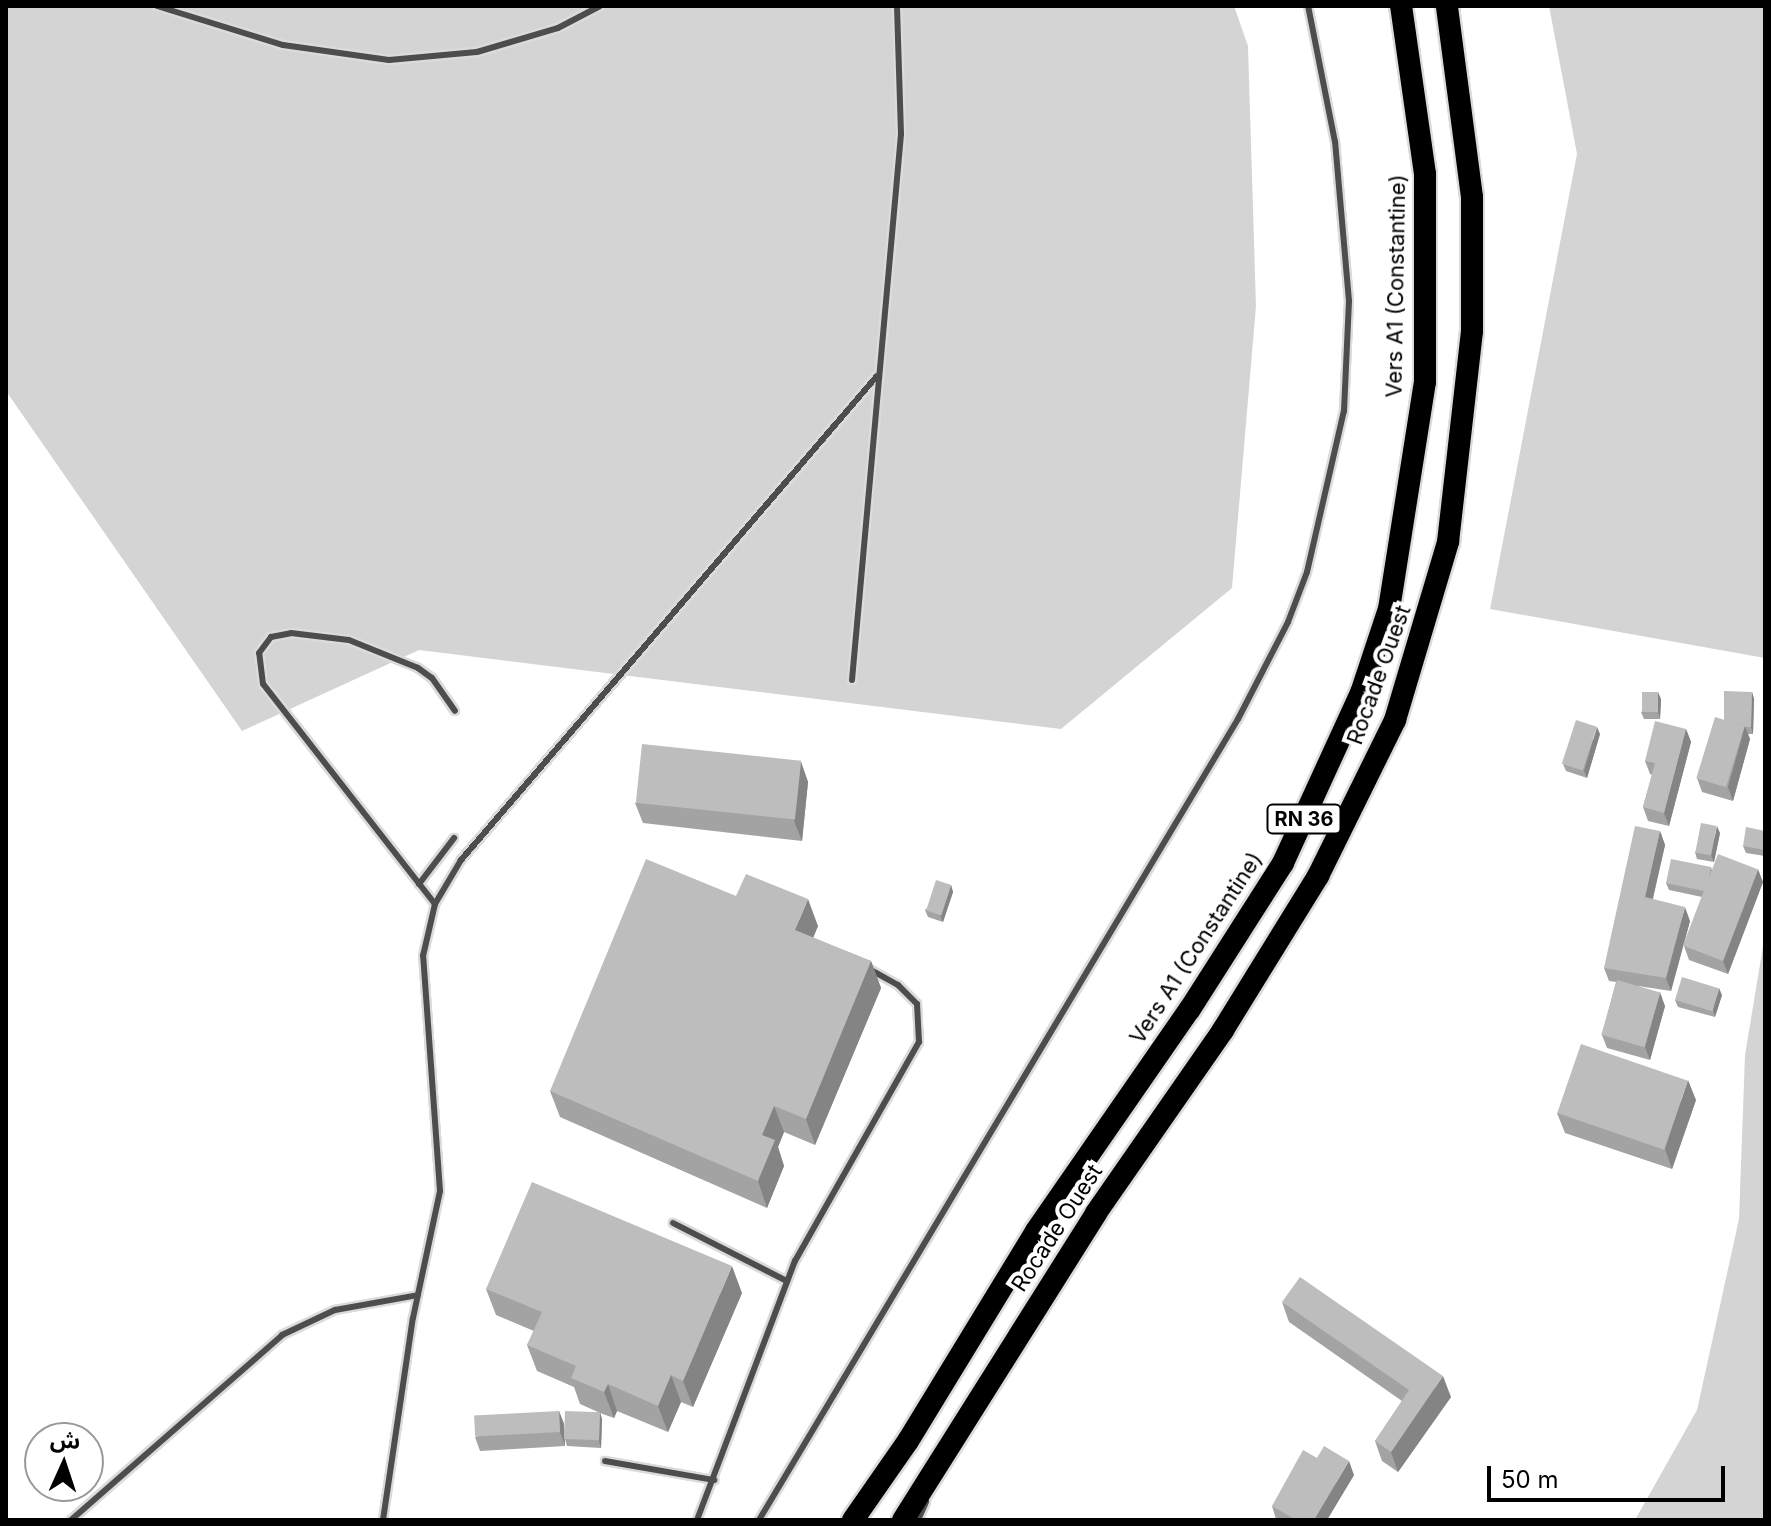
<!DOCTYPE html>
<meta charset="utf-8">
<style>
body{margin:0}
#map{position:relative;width:1771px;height:1526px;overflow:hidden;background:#fff;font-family:Inter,"Noto Sans Arabic",sans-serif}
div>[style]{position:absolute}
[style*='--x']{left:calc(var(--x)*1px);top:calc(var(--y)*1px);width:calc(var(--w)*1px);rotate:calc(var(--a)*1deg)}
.green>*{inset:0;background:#d4d4d4}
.roads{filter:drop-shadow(2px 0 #dbdbdb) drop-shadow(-2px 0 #dbdbdb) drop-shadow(0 2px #dbdbdb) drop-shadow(0 -2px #dbdbdb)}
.service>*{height:6px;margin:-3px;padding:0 3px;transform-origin:3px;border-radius:3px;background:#4d4d4d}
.trunk>*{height:22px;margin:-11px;padding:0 11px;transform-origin:11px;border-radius:11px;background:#000}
.wall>*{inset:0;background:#a3a3a3}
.shaded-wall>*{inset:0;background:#848484}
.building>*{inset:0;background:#bdbdbd;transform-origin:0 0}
span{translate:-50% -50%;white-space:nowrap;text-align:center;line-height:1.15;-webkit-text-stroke:8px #fff;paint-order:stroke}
.shield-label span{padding:2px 6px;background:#fff;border:2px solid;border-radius:6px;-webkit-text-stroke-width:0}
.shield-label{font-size:20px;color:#000;font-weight:700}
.street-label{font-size:22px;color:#000}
.frame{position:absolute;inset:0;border:8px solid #000;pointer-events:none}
.north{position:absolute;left:24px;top:1422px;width:80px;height:80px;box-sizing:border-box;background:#fff;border:2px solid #999;border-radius:50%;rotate:3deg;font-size:22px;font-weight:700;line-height:32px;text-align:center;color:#000}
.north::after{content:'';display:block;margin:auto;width:28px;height:36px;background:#000;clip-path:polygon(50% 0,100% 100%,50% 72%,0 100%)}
.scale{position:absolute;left:1487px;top:1466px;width:238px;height:36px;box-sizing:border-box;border:4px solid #000;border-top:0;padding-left:10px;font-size:24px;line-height:28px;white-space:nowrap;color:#000;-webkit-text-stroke:6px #fff;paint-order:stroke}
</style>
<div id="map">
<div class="green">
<div style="clip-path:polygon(6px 6px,1234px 6px,1248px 46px,1256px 306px,1232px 588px,1061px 729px,419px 650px,242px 731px,6px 391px)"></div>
<div style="clip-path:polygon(1549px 6px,1765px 6px,1765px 658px,1490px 609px,1577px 154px)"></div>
<div style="clip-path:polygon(1765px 934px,1765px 1520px,1635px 1520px,1697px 1410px,1739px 1219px,1745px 1055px)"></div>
</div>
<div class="roads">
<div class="service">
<div style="--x:157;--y:6;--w:132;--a:17.2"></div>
<div style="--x:283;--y:45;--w:107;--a:8.1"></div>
<div style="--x:389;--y:60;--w:88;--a:-5.2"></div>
<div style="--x:477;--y:52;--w:84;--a:-16.5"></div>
<div style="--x:558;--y:28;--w:47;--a:-27.6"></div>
<div style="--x:852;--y:680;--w:548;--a:-84.87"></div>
<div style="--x:901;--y:134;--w:128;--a:-91.8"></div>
<div style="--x:419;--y:884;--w:58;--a:-52.7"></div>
<div style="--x:435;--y:904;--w:279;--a:-128"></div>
<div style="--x:263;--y:684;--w:31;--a:-97"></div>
<div style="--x:259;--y:653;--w:20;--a:-53"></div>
<div style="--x:271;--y:637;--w:20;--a:-11"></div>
<div style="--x:291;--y:633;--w:58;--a:6.9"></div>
<div style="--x:349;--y:640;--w:74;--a:22.1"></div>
<div style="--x:418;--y:668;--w:17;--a:36"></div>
<div style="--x:432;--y:678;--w:40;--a:55.1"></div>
<div style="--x:673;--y:1223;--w:128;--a:27"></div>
<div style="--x:605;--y:1461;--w:111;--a:9.9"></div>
<div style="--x:71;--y:1520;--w:281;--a:-41.2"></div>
<div style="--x:282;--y:1335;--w:59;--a:-25.3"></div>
<div style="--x:335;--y:1310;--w:84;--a:-10.2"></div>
<div style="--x:383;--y:1520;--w:204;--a:-81.6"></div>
<div style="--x:413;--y:1318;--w:130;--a:-78"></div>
<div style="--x:440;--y:1191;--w:236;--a:-94.1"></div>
<div style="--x:423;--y:956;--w:53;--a:-77"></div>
<div style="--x:435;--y:904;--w:51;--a:-59.4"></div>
<div style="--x:461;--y:860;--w:638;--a:-49.32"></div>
<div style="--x:697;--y:1520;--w:277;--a:-69.3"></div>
<div style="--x:795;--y:1261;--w:252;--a:-60.5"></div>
<div style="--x:919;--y:1042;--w:38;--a:-93"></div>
<div style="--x:917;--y:1004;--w:27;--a:-135"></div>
<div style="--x:898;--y:985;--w:33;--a:-151"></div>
<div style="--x:759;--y:1520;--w:933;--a:-59.12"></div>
<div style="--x:1238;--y:719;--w:109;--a:-62.7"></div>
<div style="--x:1288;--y:622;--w:53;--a:-69.2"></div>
<div style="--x:1307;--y:572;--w:165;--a:-77.1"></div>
<div style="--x:1344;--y:411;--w:110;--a:-87.4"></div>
<div style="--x:1349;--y:301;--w:160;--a:-95"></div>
<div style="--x:1335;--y:142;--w:139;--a:-101.2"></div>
<div style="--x:918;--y:1520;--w:20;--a:-66"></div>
</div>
<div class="trunk">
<div style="--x:853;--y:1520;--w:96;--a:-55.2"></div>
<div style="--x:908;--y:1441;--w:246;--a:-58.6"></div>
<div style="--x:1036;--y:1231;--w:270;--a:-55.3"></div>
<div style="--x:1190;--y:1009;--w:173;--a:-57.5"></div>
<div style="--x:1283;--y:863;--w:187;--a:-65.4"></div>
<div style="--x:1361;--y:693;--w:89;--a:-71.6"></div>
<div style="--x:1389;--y:609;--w:230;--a:-81"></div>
<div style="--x:1425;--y:382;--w:208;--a:-90"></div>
<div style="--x:1425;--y:174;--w:170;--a:-98.1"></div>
<div style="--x:903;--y:1520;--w:363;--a:-57.8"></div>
<div style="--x:1096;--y:1213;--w:223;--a:-55.2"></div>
<div style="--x:1223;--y:1030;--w:181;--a:-58.3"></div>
<div style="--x:1318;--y:876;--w:174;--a:-63.7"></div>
<div style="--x:1395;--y:720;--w:186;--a:-73.4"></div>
<div style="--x:1448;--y:542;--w:212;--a:-83.5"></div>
<div style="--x:1472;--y:331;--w:134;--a:-90"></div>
<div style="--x:1472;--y:197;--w:193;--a:-97.5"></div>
</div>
</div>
<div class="wall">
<div style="clip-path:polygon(1752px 692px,1754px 699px,1753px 734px,1748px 734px,1750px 739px,1733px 801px,1702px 792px,1697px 778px,1724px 720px)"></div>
<div style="clip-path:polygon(1661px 699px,1660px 719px,1644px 719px,1641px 712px)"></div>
<div style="clip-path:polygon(1686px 729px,1691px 742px,1669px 826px,1648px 821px,1643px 807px,1652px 775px,1650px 774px,1645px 761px)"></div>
<div style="clip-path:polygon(1600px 734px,1587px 778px,1566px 771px,1563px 764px)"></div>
<div style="clip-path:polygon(801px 762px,808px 782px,802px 841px,643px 823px,635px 803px)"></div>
<div style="clip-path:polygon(1660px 831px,1665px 845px,1653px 899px,1690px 921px,1671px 991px,1638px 986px,1665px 1006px,1650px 1060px,1607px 1048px,1602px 1035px,1616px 982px,1609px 981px,1604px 968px)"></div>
<div style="clip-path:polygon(1765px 831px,1765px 856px,1746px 853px,1743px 846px)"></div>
<div style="clip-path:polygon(1720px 833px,1714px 862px,1697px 859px,1695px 852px)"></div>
<div style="clip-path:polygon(1711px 867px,1712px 870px,1763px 882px,1728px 974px,1689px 960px,1684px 946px,1702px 897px,1669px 890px,1666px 883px)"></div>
<div style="clip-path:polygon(951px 885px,953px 892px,943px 922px,928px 917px,925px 910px)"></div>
<div style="clip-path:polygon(736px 896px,818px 926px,813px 938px,871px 961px,881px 988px,815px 1145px,784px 1132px,778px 1147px,784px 1166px,767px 1208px,560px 1117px,550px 1091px)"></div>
<div style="clip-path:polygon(1722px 995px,1715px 1017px,1678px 1007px,1675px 1000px)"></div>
<div style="clip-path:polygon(1696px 1100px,1672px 1169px,1565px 1133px,1557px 1113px)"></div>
<div style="clip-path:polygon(486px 1289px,742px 1293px,693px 1407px,681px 1402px,668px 1432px,617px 1411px,614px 1418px,600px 1413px,602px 1419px,601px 1448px,567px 1446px,565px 1439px,598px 1412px,580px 1404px,574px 1387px,537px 1371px,527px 1345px,534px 1331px,496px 1315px)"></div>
<div style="clip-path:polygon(1282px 1302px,1451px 1397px,1398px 1472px,1382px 1461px,1375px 1441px,1402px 1401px,1289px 1322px)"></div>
<div style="clip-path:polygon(559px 1411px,564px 1424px,565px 1446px,480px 1451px,475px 1437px)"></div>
<div style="clip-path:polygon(1354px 1475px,1327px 1520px,1276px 1519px,1272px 1506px)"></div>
</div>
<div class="shaded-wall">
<div style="clip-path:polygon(1658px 692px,1661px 699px,1660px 719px,1658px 712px)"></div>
<div style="clip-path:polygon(1752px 692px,1754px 699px,1753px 734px,1751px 727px)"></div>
<div style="clip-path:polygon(1745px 726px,1750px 739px,1733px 801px,1728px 787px)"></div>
<div style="clip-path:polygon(1597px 727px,1600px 734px,1587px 778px,1584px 771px)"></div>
<div style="clip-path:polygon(1686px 729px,1691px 742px,1669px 826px,1664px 813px)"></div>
<div style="clip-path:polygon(801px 762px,808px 782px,802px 841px,794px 821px)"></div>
<div style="clip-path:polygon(1717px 826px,1720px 833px,1714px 862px,1711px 855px)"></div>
<div style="clip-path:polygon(1660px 831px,1665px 845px,1650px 910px,1645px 897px)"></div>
<div style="clip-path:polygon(1758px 869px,1763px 882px,1728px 974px,1723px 961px)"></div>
<div style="clip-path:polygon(951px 885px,953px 892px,943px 922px,940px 915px)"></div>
<div style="clip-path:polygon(808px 899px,818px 926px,805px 957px,795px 930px)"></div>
<div style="clip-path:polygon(1685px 907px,1690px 921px,1671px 991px,1666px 978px)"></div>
<div style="clip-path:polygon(871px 961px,881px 988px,815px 1145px,806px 1119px)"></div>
<div style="clip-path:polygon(1719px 988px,1722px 995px,1715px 1017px,1713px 1010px)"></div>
<div style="clip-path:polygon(1660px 992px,1665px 1006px,1650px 1060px,1645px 1047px)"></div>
<div style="clip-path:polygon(1688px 1080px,1696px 1100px,1672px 1169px,1665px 1149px)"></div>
<div style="clip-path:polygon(774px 1106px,784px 1132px,778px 1147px,784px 1166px,767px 1208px,758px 1181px,762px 1135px)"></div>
<div style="clip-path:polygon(732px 1266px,742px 1293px,693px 1407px,683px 1381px)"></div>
<div style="clip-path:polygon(671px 1375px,681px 1402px,668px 1432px,658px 1406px)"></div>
<div style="clip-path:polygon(1443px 1376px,1451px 1397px,1398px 1472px,1391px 1452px)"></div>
<div style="clip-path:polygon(608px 1384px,617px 1411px,614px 1418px,604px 1392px)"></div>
<div style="clip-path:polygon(559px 1411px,564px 1424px,565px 1446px,560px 1432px)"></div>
<div style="clip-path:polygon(600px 1412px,602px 1419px,601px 1448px,599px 1441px)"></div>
<div style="clip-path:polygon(1349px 1461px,1354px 1475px,1327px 1520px,1314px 1520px)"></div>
</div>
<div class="building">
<div style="clip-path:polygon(1724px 691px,1752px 692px,1751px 727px,1745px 727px,1745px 726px,1724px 720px)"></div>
<div style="left:1642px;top:692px;width:16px;height:20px"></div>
<div style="left:1715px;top:717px;width:31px;height:64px;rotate:17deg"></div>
<div style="left:1576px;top:720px;width:22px;height:46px;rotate:18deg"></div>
<div style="clip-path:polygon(1655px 721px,1686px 729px,1664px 813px,1643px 807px,1655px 763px,1645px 761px)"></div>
<div style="left:642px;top:744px;width:160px;height:59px;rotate:6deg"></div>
<div style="left:1701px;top:823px;width:16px;height:30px;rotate:11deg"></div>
<div style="clip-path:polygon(1635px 826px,1660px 831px,1645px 897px,1685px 907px,1666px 978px,1604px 968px)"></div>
<div style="clip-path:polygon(1746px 827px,1765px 831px,1765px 850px,1743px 846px)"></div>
<div style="left:1718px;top:854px;width:43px;height:98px;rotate:21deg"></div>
<div style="clip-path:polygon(646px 859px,736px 896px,746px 874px,808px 899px,795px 930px,871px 961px,806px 1119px,774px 1106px,762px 1135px,775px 1140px,758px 1181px,550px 1091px)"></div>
<div style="clip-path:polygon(1671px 859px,1711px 867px,1709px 878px,1704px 891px,1666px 883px)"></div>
<div style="left:936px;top:880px;width:16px;height:32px;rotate:18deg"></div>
<div style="left:1682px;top:977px;width:39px;height:24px;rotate:17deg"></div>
<div style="left:1617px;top:980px;width:45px;height:57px;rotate:16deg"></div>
<div style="left:1581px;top:1044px;width:113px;height:73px;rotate:19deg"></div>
<div style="clip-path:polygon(532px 1182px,732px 1266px,683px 1381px,671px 1375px,658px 1406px,608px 1384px,604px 1392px,571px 1378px,576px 1366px,527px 1345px,542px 1312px,486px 1289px)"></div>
<div style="clip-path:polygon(1300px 1277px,1443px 1376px,1391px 1452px,1375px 1441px,1409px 1390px,1282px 1302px)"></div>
<div style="left:559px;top:1411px;width:21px;height:85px;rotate:87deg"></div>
<div style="left:565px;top:1411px;width:35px;height:28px;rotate:2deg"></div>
<div style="clip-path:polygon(1324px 1446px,1349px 1461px,1314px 1520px,1296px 1520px,1272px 1506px,1303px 1450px,1317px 1458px)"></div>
</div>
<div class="shield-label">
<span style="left:1304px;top:819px">RN 36</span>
</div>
<div class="street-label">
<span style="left:1396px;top:286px;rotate:-89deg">Vers A1 (Constantine)</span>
<span style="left:1379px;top:675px;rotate:-70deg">Rocade Ouest</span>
<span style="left:1196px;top:948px;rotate:-57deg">Vers A1 (Constantine)</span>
<span style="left:1057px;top:1228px;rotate:-57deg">Rocade Ouest</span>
</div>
<div class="frame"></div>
<div class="north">ش</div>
<div class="scale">50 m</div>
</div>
